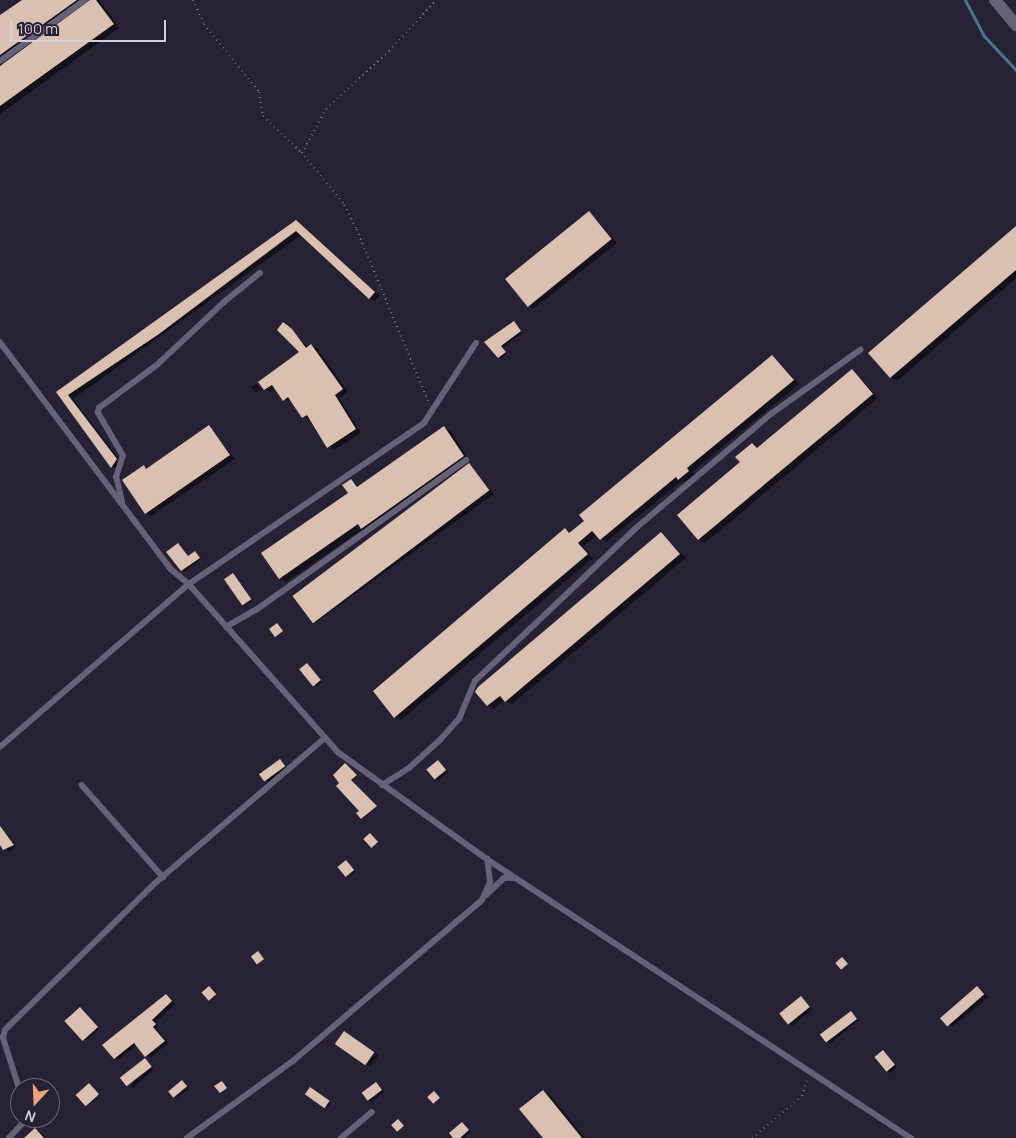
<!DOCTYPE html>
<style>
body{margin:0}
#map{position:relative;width:1016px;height:1138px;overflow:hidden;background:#262134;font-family:Manrope,sans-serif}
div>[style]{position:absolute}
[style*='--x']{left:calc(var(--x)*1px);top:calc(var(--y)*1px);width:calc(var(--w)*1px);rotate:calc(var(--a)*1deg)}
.shadow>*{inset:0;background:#0007;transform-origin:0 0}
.stream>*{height:3px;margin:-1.5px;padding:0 1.5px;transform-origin:1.5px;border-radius:1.5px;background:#47778c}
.building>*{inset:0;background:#d9c0b0;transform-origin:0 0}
.path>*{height:2px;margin-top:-1px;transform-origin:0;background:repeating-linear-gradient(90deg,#757181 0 1px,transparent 0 5px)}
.service>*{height:5.5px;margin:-2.75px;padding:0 2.75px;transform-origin:2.75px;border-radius:2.75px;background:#676178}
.tertiary>*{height:12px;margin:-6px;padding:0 6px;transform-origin:6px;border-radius:6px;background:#676178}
span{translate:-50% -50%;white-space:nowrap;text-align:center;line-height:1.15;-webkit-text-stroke:5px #262134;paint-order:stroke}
.north{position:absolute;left:10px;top:1078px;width:50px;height:50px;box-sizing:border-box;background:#262134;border:1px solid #6b6777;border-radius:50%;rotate:200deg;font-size:14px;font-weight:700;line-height:20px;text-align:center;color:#d3d0dc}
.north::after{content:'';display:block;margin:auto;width:18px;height:22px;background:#f0a27a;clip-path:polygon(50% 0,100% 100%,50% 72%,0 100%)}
.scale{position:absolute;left:10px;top:20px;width:156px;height:22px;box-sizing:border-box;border:2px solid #d3d0dc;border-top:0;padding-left:6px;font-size:15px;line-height:18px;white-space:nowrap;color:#d3d0dc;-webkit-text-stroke:4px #262134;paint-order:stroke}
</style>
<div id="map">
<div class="shadow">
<div style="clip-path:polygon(24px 0,88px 0,3px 61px,3px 66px,89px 4px,89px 0,99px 0,119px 28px,0 114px,0 17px)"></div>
<div style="clip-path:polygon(590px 212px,617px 243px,533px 309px,527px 305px,506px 278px)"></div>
<div style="clip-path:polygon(296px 222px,380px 296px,375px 301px,370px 298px,301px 235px,73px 399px,122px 463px,118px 470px,112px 467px,58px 393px)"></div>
<div style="clip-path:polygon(1016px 227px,1016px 278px,897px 381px,891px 377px,870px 353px)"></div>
<div style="clip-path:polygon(516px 324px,522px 333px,503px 348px,507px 354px,501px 359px,486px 342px)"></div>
<div style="clip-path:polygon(288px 327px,308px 348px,311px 345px,317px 348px,348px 392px,339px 398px,361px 433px,333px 450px,310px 419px,303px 417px,292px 401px,284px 400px,276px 389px,270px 392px,265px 389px,301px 353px)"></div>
<div style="clip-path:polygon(772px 356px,799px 384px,692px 472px,695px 475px,685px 483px,682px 481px,606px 542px,597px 535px,583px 547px,593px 558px,401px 720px,395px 717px,566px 530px,571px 533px)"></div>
<div style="clip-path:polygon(852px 370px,878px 398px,705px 543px,699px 539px,752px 444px,759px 448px)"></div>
<div style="clip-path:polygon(257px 384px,261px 389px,256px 393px,251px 387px)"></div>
<div style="clip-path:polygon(209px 427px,235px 459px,151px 516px,146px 513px,144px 467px,149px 469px)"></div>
<div style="clip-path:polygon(444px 428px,451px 431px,469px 460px,368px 532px,363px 529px,286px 582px,280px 578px,350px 493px,351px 480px,359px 487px)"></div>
<div style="clip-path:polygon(469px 465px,494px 494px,316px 622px,310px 618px)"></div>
<div style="clip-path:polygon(661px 534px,686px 558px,512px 704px,505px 700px,494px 709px,488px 705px,477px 692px)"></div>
<div style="clip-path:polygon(179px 544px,189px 557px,195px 553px,201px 559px,184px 572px)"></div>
<div style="clip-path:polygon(233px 574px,252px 601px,244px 606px,242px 604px)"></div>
<div style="clip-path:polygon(309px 666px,322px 682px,316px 686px,314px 685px)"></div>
<div style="clip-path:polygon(438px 761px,448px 772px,438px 780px,435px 779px)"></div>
<div style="clip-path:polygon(282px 762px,287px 768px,270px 783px,267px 781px)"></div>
<div style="clip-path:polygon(347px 765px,357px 776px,351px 781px,377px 807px,363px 819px,358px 813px,361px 811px,338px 786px)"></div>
<div style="left:8px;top:835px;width:14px;height:9px;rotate:54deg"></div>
<div style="clip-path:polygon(346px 862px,356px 872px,349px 877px,346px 876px)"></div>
<div style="clip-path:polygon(977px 987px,988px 997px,952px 1027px,948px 1024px)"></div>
<div style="clip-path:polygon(166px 995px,175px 1004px,155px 1023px,159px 1027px,156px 1029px,168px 1043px,150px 1058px,137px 1045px,118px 1060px,115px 1058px)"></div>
<div style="clip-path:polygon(801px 997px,812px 1009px,792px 1026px,789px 1024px)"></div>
<div style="clip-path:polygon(83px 1010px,99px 1029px,86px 1040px,83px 1039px)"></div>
<div style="left:853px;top:1014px;width:8px;height:37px;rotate:50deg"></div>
<div style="left:375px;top:1053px;width:4px;height:14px;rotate:34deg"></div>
<div style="clip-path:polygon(885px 1053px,897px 1067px,890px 1073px,887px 1071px)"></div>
<div style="clip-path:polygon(145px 1060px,154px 1069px,133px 1088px,130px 1087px)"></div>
<div style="clip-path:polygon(182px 1081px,189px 1088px,176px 1098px,174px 1096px)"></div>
<div style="clip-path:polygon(376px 1083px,384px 1092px,372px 1102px,369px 1101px)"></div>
<div style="clip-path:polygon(91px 1085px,100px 1095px,87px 1106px,84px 1104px)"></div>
<div style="left:310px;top:1089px;width:25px;height:6px;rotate:34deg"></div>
<div style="clip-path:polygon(543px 1091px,550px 1095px,585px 1138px,544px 1138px)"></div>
<div style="clip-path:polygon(462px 1124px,471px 1132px,464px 1138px,455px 1138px)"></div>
<div style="clip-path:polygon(35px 1130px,42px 1133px,46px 1138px,26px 1138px)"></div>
</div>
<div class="stream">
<div style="--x:965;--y:0;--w:41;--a:62.2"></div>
<div style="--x:984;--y:36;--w:47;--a:46.7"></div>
</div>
<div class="building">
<div style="clip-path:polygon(22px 0,77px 0,0 55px,0 15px)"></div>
<div style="clip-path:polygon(90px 0,96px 0,114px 24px,0 106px,0 66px)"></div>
<div style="left:589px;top:211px;width:36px;height:108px;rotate:51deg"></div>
<div style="clip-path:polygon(296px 220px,375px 292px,369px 299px,296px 231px,159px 334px,68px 395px,117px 459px,111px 468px,56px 392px)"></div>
<div style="clip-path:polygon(1016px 226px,1016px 270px,890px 378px,868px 353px)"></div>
<div style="clip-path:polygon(514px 321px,521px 331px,501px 346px,506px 352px,498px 358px,484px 342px)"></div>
<div style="clip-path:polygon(283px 322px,292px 329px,306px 348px,311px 344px,343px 389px,335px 395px,356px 429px,327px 448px,307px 415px,302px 418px,288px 397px,283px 401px,272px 385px,264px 390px,258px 382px,299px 352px,277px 330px)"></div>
<div style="clip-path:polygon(772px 355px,794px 380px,687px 468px,689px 471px,678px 480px,676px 477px,600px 540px,592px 531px,578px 543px,588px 554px,394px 718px,373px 691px,565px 528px,569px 533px,584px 521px,579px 515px)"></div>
<div style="clip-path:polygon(852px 369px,873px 394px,698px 540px,677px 515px,740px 462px,735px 457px,752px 443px,757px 448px)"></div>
<div style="clip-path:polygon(209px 425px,230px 455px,145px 514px,122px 480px,144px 465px,146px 469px)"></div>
<div style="clip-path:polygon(444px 426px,464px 456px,361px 529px,358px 524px,279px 579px,261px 553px,348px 493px,342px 485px,351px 479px,357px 487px)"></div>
<div style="left:469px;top:463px;width:34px;height:221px;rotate:53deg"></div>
<div style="clip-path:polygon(661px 532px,680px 554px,505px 702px,500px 696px,487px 706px,475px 692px,478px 687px)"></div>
<div style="clip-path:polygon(178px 543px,188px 556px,195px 551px,200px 558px,181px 571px,166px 552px)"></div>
<div style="left:233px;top:573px;width:32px;height:11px;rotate:55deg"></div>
<div style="left:277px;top:623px;width:10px;height:10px;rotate:53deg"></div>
<div style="left:307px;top:663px;width:22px;height:10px;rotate:51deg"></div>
<div style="left:280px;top:759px;width:9px;height:26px;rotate:54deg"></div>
<div style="left:438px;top:760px;width:13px;height:15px;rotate:51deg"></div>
<div style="clip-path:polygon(345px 763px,357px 775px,351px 780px,377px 806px,361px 819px,356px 813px,359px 811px,336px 786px,339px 783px,333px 775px)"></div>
<div style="clip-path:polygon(0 826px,14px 845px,3px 850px,0 845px)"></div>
<div style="left:370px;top:833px;width:12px;height:9px;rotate:48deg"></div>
<div style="left:346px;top:860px;width:13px;height:11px;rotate:51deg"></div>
<div style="left:258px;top:951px;width:10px;height:9px;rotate:53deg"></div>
<div style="left:842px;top:957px;width:9px;height:9px;rotate:49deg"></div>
<div style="left:209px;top:986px;width:11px;height:10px;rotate:49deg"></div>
<div style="left:977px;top:986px;width:11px;height:49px;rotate:49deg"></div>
<div style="clip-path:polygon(166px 994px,172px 1001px,152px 1020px,156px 1024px,153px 1027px,165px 1041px,145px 1057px,134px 1043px,114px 1059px,102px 1045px)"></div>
<div style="left:801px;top:996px;width:14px;height:28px;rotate:51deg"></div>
<div style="left:80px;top:1007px;width:27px;height:21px;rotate:48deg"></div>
<div style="left:851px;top:1011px;width:10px;height:39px;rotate:53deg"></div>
<div style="left:344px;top:1031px;width:37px;height:16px;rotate:35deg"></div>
<div style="left:883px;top:1050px;width:19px;height:11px;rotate:51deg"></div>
<div style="left:145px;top:1058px;width:11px;height:32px;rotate:52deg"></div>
<div style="left:182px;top:1080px;width:8px;height:18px;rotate:50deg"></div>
<div style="clip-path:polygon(222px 1081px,227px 1088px,220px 1093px,214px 1086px)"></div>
<div style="left:376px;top:1082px;width:10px;height:18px;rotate:53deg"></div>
<div style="left:89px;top:1083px;width:15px;height:18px;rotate:48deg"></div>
<div style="left:310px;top:1087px;width:24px;height:9px;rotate:35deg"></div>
<div style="clip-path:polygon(543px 1090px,582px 1138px,543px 1138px,519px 1109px)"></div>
<div style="left:434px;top:1091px;width:9px;height:9px;rotate:49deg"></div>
<div style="left:398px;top:1119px;width:9px;height:9px;rotate:49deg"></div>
<div style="clip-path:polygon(462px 1122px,469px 1130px,460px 1138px,453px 1138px,449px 1133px)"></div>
<div style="clip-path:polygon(35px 1128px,44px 1138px,24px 1138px)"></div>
</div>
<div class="path">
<div style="--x:193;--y:0;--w:26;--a:65"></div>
<div style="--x:204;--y:24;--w:87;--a:51"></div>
<div style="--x:259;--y:92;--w:24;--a:81"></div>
<div style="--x:263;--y:116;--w:54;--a:43.5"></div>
<div style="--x:428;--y:401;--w:187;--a:-112.6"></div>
<div style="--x:356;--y:228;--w:28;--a:-117"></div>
<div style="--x:343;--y:203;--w:65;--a:-129.4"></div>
<div style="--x:302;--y:153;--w:50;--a:-61.4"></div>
<div style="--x:326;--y:109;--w:86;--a:-42.6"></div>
<div style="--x:389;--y:51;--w:69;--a:-47.3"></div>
<div style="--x:752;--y:1138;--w:65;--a:-40"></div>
<div style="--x:802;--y:1096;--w:17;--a:-73"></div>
</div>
<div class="service">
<div style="--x:0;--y:61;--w:105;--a:-35.7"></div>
<div style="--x:0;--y:342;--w:284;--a:53"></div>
<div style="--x:171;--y:569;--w:23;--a:40"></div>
<div style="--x:189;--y:584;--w:285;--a:-34.4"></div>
<div style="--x:424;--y:423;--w:95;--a:-57"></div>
<div style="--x:122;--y:502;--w:26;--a:-103"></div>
<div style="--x:116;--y:477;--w:22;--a:-72"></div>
<div style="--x:123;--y:456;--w:50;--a:-120.2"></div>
<div style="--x:98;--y:413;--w:5;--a:-79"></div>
<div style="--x:99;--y:408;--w:72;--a:-36.6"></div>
<div style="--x:157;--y:365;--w:92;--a:-43.2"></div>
<div style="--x:224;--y:302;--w:46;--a:-38.9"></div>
<div style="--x:226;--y:627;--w:34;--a:-30"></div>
<div style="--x:256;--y:610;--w:258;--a:-35.5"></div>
<div style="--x:0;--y:747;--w:250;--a:-40.8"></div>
<div style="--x:189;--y:584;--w:225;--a:48.4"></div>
<div style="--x:338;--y:752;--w:183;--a:35.7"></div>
<div style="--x:487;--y:859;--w:508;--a:33.35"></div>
<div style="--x:82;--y:785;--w:123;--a:48.6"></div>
<div style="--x:382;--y:785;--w:32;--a:-32"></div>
<div style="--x:409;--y:768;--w:40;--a:-42"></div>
<div style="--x:439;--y:741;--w:30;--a:-48"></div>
<div style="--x:459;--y:719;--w:41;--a:-67.2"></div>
<div style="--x:475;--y:681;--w:222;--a:-43.5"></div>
<div style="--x:636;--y:528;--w:177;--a:-40.2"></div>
<div style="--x:771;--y:414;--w:110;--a:-35.7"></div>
<div style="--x:486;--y:895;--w:25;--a:-43"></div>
<div style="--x:504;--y:878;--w:11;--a:0"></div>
<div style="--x:20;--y:1092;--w:57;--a:-107.5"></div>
<div style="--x:3;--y:1038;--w:8;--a:-76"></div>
<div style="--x:5;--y:1030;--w:209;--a:-44.4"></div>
<div style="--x:154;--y:884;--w:225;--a:-40.5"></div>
<div style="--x:9;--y:1138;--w:22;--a:-47"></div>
<div style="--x:24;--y:1122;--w:4;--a:-76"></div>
<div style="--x:187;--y:1138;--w:131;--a:-36"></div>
<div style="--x:293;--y:1061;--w:248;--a:-40.4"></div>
<div style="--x:482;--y:900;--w:20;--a:-66"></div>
<div style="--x:490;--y:882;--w:23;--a:-97"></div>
<div style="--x:341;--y:1138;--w:40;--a:-40"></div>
</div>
<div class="tertiary">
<div style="--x:995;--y:0;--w:33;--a:50"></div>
</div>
<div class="north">N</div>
<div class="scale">100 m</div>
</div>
